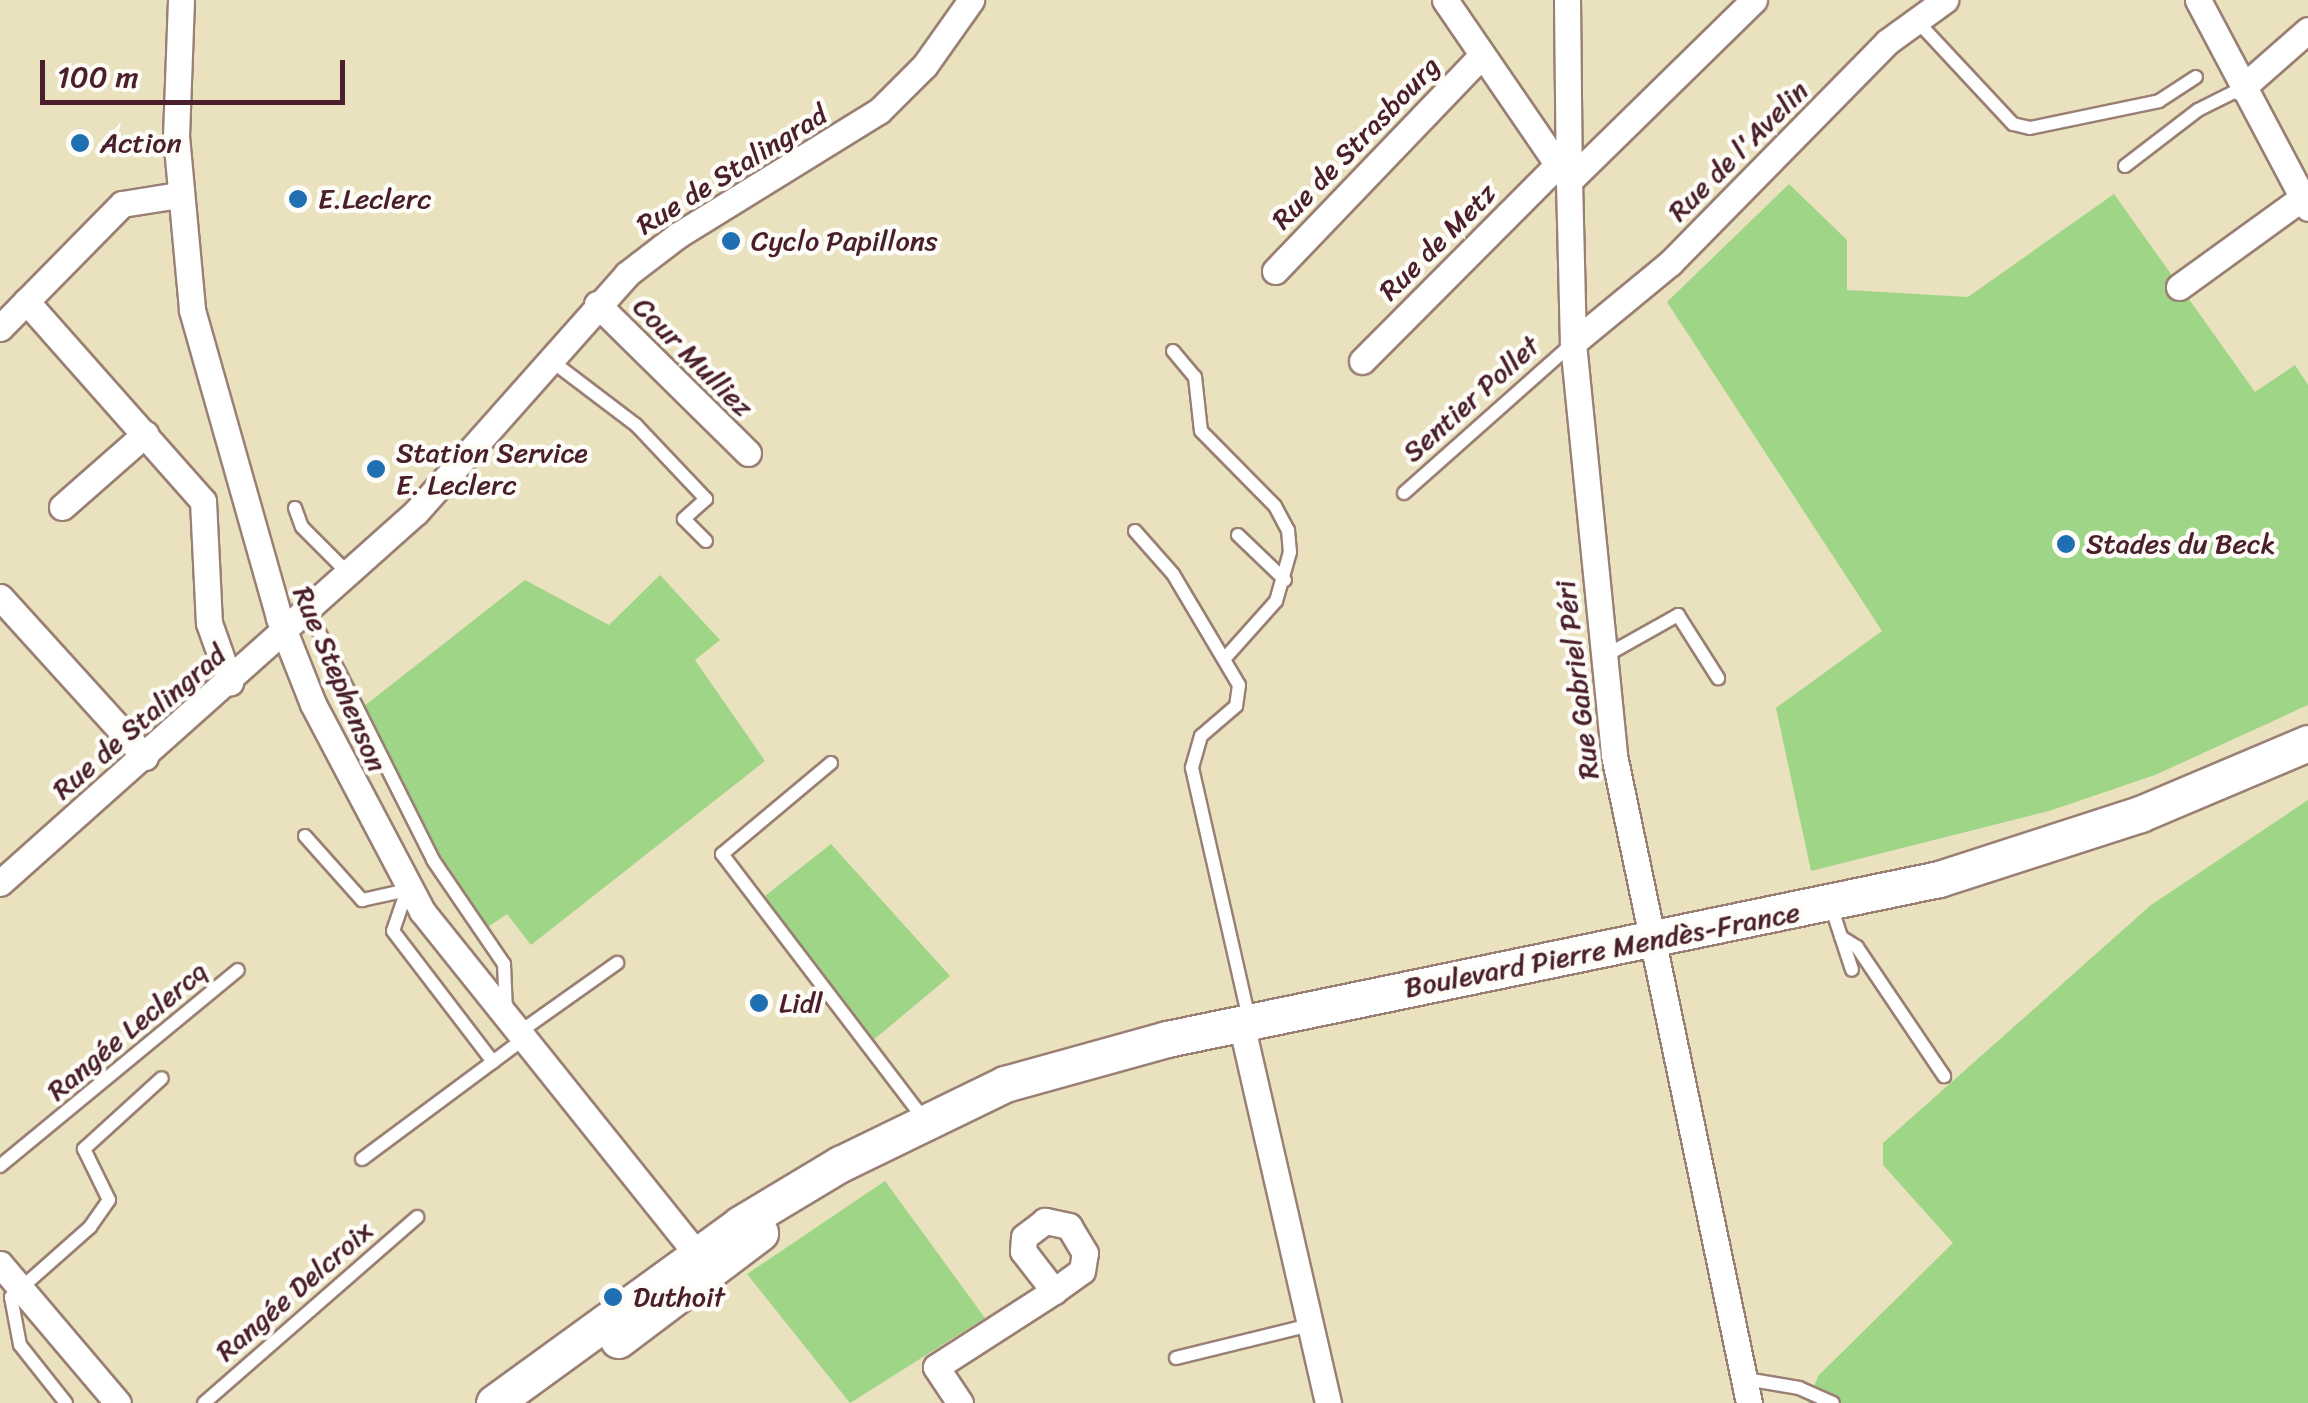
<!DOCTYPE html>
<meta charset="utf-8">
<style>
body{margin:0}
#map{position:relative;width:2308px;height:1403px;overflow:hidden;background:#eae1be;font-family:Sriracha,sans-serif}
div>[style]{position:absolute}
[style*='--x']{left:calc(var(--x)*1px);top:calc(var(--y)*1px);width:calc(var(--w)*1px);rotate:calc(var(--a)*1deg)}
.green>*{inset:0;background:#9fd586}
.roads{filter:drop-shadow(2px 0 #9a8074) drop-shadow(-2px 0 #9a8074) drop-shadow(0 2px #9a8074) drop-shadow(0 -2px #9a8074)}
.lane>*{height:12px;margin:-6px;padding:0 6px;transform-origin:6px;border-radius:6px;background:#fff}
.street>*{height:25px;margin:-12.5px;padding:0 12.5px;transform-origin:12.5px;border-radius:12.5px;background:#fff}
.secondary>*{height:35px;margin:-17.5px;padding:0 17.5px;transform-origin:17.5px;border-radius:17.5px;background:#fff}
.dots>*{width:28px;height:28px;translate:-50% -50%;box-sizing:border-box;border:5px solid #fdfcf7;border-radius:50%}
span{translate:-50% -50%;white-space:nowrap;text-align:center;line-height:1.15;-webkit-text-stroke:9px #fdfcf7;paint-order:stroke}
.poi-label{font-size:28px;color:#4a1f2b}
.left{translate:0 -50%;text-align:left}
.street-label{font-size:28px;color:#4a1f2b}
.scale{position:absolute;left:40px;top:60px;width:305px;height:45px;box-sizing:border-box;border:5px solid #4a1f2b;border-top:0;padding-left:12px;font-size:30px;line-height:35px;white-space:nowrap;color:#4a1f2b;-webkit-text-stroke:8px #fdfcf7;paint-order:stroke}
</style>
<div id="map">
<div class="green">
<div style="clip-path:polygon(1789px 184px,1847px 240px,1847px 290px,1968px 297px,2114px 194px,2255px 392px,2295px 365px,2308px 385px,2308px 705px,2155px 775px,2049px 811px,1811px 871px,1776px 708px,1882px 631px,1667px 302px)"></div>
<div style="clip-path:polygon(660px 575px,720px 640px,695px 660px,765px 761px,531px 945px,507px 914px,488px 927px,437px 856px,363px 707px,525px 580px,609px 625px)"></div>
<div style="clip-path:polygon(2308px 800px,2308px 1403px,1808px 1403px,1818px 1376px,1953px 1243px,1883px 1165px,1883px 1143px,2151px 905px)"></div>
<div style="clip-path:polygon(831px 844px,950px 976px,871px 1042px,765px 896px)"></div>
<div style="clip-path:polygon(885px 1181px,985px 1318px,850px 1403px,747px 1274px)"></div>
</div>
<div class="roads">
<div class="lane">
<div style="--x:1916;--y:20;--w:142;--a:47"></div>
<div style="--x:2013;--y:124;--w:17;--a:13"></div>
<div style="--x:2030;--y:128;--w:132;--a:-11.8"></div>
<div style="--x:2159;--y:101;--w:44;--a:-33"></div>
<div style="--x:2125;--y:166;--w:92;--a:-37.5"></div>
<div style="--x:2198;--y:110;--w:49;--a:-26.6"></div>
<div style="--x:1173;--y:351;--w:34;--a:50"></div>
<div style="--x:1195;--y:377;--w:54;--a:83.7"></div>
<div style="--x:1201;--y:431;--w:105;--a:45.4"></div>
<div style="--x:1275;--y:506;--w:27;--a:62"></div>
<div style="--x:1288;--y:530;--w:22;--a:85"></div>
<div style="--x:1290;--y:552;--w:51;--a:105.9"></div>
<div style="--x:1276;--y:601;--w:75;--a:131.8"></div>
<div style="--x:549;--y:359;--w:109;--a:37.2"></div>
<div style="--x:636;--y:425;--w:102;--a:46.6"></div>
<div style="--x:706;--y:499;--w:30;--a:138"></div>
<div style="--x:684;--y:519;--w:31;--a:45"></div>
<div style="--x:1404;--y:493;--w:226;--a:-41.6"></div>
<div style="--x:295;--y:508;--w:20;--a:70"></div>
<div style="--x:302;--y:527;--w:65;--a:45"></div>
<div style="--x:1135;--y:531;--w:57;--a:48.5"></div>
<div style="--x:1173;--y:574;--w:129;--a:59.3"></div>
<div style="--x:1239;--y:685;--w:21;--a:98"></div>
<div style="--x:1236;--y:706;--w:46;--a:139.4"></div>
<div style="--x:1201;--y:736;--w:33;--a:106"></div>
<div style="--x:1192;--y:768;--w:257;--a:77.2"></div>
<div style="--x:1238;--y:535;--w:65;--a:43.8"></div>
<div style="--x:309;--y:612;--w:277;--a:63.4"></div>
<div style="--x:433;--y:860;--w:126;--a:55.7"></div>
<div style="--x:504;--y:964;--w:48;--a:87.6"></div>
<div style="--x:1605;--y:656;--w:84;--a:-29.3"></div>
<div style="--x:1678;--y:615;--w:75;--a:57.6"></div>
<div style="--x:831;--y:763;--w:142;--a:140.1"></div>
<div style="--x:722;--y:854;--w:332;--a:52.7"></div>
<div style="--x:305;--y:836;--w:86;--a:48.3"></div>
<div style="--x:362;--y:900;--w:46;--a:-12.5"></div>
<div style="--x:407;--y:890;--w:43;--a:108.9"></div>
<div style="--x:393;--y:931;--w:165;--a:52.6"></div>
<div style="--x:1831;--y:906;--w:67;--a:71.8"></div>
<div style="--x:1841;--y:937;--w:19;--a:32"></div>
<div style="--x:1857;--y:947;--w:156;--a:56"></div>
<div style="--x:517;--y:1034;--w:123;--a:-35.4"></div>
<div style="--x:362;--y:1159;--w:198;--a:-36.6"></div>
<div style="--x:0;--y:1166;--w:308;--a:-39.5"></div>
<div style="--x:1176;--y:1358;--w:138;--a:-13.8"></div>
<div style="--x:1746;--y:1379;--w:54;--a:9.6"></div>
<div style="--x:1799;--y:1388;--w:37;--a:24"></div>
<div style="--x:66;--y:1403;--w:74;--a:-128.4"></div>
<div style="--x:20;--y:1345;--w:49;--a:-100.6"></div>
<div style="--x:11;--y:1297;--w:106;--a:-41.5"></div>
<div style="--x:90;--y:1227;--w:33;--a:-55"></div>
<div style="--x:109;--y:1200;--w:57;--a:-116.1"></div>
<div style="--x:84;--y:1149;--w:105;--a:-42.3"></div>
<div style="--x:204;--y:1403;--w:283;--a:-41.1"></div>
</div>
<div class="street">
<div style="--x:181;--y:0;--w:136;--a:92.1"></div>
<div style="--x:176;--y:136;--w:175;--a:84.7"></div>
<div style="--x:192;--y:310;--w:320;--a:74.2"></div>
<div style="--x:279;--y:618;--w:92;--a:68.4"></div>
<div style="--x:313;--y:704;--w:234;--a:62.2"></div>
<div style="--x:422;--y:911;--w:456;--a:51.3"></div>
<div style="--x:1445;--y:0;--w:219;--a:55.6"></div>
<div style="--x:1569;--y:181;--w:162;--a:88.6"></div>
<div style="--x:1573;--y:343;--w:414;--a:84.3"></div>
<div style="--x:1614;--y:755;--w:662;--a:78.23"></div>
<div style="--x:1567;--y:0;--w:181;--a:89.4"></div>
<div style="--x:2198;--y:0;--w:235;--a:62.1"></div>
<div style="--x:2242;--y:88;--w:88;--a:-41.3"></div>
<div style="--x:1569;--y:181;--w:259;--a:-44.4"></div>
<div style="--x:1275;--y:271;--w:298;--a:-46.2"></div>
<div style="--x:2179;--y:287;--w:152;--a:-35.9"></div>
<div style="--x:26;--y:301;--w:267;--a:48.5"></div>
<div style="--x:203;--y:501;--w:122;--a:87.2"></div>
<div style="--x:209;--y:623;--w:63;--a:70.4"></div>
<div style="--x:597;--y:304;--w:212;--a:44.6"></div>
<div style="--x:0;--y:328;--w:174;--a:-45.5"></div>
<div style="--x:122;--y:204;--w:58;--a:-9"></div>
<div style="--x:1573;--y:343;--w:126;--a:-39.5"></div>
<div style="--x:1670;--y:263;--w:310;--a:-45.5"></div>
<div style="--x:1887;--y:42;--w:72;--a:-35.9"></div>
<div style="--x:1362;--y:361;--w:276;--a:-45.1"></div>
<div style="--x:62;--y:507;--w:111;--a:-41.3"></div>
<div style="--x:0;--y:597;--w:216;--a:47.8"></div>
<div style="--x:0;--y:883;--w:557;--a:-41.73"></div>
<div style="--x:416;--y:512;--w:318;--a:-48.4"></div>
<div style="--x:627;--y:274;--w:64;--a:-37.4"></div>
<div style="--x:678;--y:235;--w:236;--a:-31.7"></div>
<div style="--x:879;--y:111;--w:65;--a:-45"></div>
<div style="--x:925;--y:65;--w:80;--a:-54.7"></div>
<div style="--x:1241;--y:1023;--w:390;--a:77.1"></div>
<div style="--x:0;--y:1264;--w:182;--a:49.7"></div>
<div style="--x:960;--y:1403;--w:43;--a:-123.7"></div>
<div style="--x:936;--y:1367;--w:140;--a:-32.8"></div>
<div style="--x:1054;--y:1291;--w:34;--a:-36"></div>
<div style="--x:1082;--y:1271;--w:18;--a:-81"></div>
<div style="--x:1085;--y:1253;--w:31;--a:-121"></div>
<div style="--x:1069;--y:1226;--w:25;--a:-168"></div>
<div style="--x:1045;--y:1221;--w:26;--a:143"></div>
<div style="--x:1024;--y:1237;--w:14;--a:94"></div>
<div style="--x:1023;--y:1251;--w:51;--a:52.2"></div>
</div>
<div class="secondary">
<div style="--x:618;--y:1340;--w:178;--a:-37"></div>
<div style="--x:494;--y:1403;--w:304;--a:-36"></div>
<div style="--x:740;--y:1224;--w:117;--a:-31"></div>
<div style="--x:840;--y:1164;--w:183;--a:-25.9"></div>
<div style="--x:1005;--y:1084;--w:168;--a:-15.5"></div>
<div style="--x:1167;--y:1039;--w:788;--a:-11.71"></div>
<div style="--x:1939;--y:879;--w:211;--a:-17.9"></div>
<div style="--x:2140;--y:814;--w:182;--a:-22.9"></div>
</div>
</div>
<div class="dots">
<div style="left:80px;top:143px;background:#1f6fb2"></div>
<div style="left:298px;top:199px;background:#1f6fb2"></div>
<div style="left:731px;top:241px;background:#1f6fb2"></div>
<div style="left:376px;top:469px;background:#1f6fb2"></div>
<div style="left:2066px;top:544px;background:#1f6fb2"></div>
<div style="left:759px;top:1003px;background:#1f6fb2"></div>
<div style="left:613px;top:1297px;background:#1f6fb2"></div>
</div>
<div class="poi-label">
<span class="left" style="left:100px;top:143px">Action</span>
<span class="left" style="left:318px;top:199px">E.Leclerc</span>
<span class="left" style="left:751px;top:241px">Cyclo Papillons</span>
<span class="left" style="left:396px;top:469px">Station Service<br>E. Leclerc</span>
<span class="left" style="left:2086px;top:544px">Stades du Beck</span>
<span class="left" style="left:779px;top:1003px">Lidl</span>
<span class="left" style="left:633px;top:1297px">Duthoit</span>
</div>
<div class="street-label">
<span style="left:1356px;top:143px;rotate:-46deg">Rue de Strasbourg</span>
<span style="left:1738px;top:151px;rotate:-45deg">Rue de l'Avelin</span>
<span style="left:732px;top:170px;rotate:-32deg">Rue de Stalingrad</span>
<span style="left:1438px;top:242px;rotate:-45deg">Rue de Metz</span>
<span style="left:693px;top:357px;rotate:45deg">Cour Mulliez</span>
<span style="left:1471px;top:399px;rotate:-42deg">Sentier Pollet</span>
<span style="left:340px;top:679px;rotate:67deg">Rue Stephenson</span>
<span style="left:1577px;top:680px;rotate:-97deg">Rue Gabriel Péri</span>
<span style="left:139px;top:722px;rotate:-41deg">Rue de Stalingrad</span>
<span style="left:1602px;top:950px;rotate:-11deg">Boulevard Pierre Mendès-France</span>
<span style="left:127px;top:1031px;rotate:-40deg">Rangée Leclercq</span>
<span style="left:294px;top:1291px;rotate:-41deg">Rangée Delcroix</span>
</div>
<div class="scale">100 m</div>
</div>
